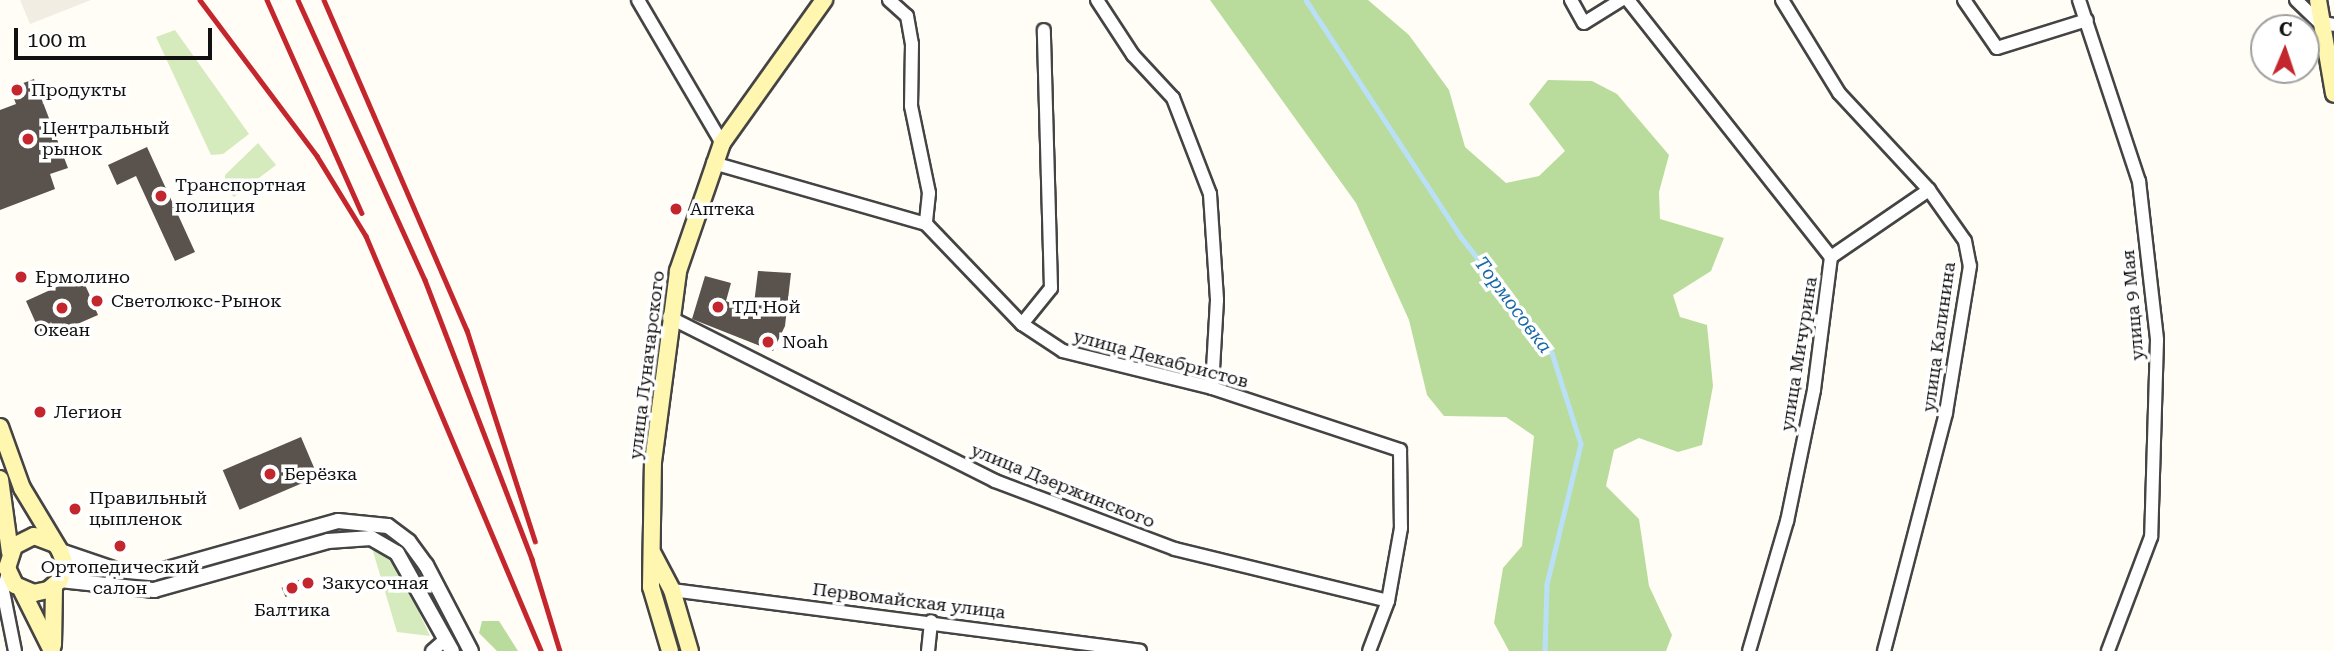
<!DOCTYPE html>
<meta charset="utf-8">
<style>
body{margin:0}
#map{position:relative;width:2334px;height:651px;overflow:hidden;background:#fffdf5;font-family:"Roboto Serif",serif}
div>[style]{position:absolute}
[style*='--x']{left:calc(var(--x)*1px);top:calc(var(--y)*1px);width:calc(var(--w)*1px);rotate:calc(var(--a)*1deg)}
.green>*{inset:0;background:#d5ebbd}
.forest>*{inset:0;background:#b9dc9c}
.plaza>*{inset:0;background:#f1ede2}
.stream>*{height:4.5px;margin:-2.25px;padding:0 2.25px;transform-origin:2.25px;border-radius:2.25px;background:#b9e0f7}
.building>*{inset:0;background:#5a524d;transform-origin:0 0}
.roads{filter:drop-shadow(2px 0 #444) drop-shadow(-2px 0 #444) drop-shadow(0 2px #444) drop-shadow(0 -2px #444)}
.minor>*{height:12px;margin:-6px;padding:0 6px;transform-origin:6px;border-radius:6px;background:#fff}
.tertiary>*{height:14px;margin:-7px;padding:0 7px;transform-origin:7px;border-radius:7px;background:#fff}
.secondary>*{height:16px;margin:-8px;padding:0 8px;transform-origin:8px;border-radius:8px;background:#fff6b0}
.rail>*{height:4.5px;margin:-2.25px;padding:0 2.25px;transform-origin:2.25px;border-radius:2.25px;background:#c4262e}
.dots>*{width:19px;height:19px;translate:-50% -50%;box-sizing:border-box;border:4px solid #fff;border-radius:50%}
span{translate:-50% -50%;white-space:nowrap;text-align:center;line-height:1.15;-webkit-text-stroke:7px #fff;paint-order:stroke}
.poi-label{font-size:18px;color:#111}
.left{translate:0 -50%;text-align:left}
.street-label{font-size:18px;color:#111}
.water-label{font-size:19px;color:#1768a6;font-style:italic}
.north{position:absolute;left:2250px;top:14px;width:70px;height:70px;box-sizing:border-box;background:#fff;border:2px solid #a0a0a0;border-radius:50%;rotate:2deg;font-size:19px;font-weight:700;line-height:28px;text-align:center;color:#111}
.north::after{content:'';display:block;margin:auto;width:24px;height:32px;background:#c4262e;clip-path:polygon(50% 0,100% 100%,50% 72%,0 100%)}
.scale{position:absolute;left:14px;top:28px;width:198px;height:32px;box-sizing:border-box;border:4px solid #111;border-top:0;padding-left:9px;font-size:21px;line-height:24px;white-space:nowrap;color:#111;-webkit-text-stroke:5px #fff;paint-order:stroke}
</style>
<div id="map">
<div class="green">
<div style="clip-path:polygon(175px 30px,249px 134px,223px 154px,211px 155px,156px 37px)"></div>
<div style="clip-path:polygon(258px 143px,276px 165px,234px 197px,225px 189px,225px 175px)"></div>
<div style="clip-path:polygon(376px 547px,400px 571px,430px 636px,397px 632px,372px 548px)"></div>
</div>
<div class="forest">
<div style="clip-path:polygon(1210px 0,1368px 0,1409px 35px,1449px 90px,1465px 147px,1506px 183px,1539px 176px,1565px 151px,1529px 104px,1548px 80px,1592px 81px,1617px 94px,1669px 155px,1659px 192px,1660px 219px,1724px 238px,1711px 271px,1673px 295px,1680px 317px,1707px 325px,1713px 386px,1702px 445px,1678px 452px,1639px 438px,1614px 450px,1606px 486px,1639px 519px,1649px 586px,1672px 635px,1666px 651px,1509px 651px,1494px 623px,1503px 568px,1522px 546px,1534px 436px,1506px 417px,1444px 416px,1427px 395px,1409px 320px,1356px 203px)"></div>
<div style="clip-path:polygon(482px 621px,499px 621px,518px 651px,497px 651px,479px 633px)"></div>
</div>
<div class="plaza">
<div style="clip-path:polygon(20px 0,91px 0,30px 24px)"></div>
</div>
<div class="stream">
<div style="--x:1306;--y:0;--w:283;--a:56.8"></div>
<div style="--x:1461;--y:237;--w:147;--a:51.9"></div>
<div style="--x:1552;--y:353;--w:96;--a:72.3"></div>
<div style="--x:1581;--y:444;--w:145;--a:103.6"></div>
<div style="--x:1547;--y:585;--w:66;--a:91.7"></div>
</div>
<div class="building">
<div style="clip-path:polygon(34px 79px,68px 168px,50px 174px,55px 189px,0 210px,0 110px,16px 104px,10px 88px)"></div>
<div style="clip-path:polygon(147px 147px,195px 252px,175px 261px,136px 176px,117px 185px,108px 165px)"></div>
<div style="clip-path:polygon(758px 271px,791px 273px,785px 326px,773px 351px,692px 319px,705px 276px,731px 283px,726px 301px,753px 312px)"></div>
<div style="clip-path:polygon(81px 276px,91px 298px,98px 294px,103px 305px,95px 308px,98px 315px,43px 339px,26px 301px)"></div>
<div style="left:301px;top:437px;width:43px;height:85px;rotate:67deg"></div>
<div style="left:308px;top:576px;width:10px;height:29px;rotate:66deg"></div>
</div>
<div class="roads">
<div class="minor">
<div style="--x:638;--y:0;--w:166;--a:59.6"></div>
<div style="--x:889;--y:0;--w:24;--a:42"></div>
<div style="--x:907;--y:16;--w:28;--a:80"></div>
<div style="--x:912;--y:44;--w:62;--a:90.9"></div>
<div style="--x:911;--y:106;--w:89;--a:78.3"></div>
<div style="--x:929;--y:193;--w:31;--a:96"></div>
<div style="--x:1097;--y:0;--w:66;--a:56.8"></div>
<div style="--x:1133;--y:55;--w:59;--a:47.1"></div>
<div style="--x:1173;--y:98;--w:103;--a:68.9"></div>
<div style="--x:1210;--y:194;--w:106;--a:86.2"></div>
<div style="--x:1217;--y:300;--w:88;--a:93.3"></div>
<div style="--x:1571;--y:0;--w:26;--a:61"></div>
<div style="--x:1584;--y:23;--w:44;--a:-31.9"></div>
<div style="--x:1628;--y:0;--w:328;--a:51.7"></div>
<div style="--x:1831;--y:257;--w:134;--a:97.3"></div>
<div style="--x:1814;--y:390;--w:134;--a:101.6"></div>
<div style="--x:1787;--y:521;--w:135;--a:106.3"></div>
<div style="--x:1782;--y:0;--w:109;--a:58.5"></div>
<div style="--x:1839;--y:93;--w:132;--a:47.1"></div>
<div style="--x:1929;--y:190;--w:62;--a:54.8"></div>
<div style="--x:1965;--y:241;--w:25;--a:79"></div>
<div style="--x:1970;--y:266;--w:149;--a:99.3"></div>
<div style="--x:1946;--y:413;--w:246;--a:104.6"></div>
<div style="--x:1964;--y:0;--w:58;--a:55.5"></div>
<div style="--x:1997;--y:48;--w:94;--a:-17.3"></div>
<div style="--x:2079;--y:0;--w:191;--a:71.7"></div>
<div style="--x:2139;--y:181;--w:160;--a:83.5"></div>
<div style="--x:2157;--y:340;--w:197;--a:91.7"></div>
<div style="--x:2151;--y:537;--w:122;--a:110.7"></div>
<div style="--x:2296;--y:0;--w:32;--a:44"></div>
<div style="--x:2319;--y:22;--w:15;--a:11"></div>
<div style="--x:713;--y:163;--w:222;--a:16"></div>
<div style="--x:926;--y:224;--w:139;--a:46.2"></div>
<div style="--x:1022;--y:324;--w:49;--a:33.4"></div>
<div style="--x:1063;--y:351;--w:154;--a:13.9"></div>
<div style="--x:1212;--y:388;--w:198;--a:18.3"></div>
<div style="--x:1400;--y:450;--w:78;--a:89.3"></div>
<div style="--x:1401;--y:528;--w:74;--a:100.1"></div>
<div style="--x:1388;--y:601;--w:53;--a:110.8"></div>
<div style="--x:1831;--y:257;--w:119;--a:-34.4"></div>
<div style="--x:669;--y:317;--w:365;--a:26.7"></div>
<div style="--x:995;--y:481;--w:192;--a:20.7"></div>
<div style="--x:1175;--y:549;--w:219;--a:13.7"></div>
<div style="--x:1022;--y:324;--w:46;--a:-51.1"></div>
<div style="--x:1051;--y:288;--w:258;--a:-91.6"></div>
<div style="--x:8;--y:573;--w:19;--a:106"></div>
<div style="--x:3;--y:591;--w:61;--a:78.7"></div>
<div style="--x:672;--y:590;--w:472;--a:7.4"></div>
<div style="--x:432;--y:651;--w:18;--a:-41"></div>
<div style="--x:928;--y:651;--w:30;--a:-84"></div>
</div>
<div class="tertiary">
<div style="--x:60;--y:551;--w:59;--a:18.7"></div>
<div style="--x:116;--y:570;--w:37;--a:5"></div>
<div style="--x:153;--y:573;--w:192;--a:-15.7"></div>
<div style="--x:338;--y:521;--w:50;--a:5.7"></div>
<div style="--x:388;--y:526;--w:26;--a:37"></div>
<div style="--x:409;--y:542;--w:29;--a:54"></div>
<div style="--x:426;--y:565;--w:97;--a:62.4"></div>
<div style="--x:60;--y:580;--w:95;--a:6.1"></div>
<div style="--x:154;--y:590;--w:181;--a:-15.7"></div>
<div style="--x:328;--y:541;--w:43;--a:-4"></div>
<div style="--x:371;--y:538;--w:30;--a:30"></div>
<div style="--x:397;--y:553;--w:112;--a:60.7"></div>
</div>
<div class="secondary">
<div style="--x:2318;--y:0;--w:95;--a:80.3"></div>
<div style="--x:0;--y:427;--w:65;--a:70.2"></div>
<div style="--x:22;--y:488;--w:74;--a:58.9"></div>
<div style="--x:60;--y:551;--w:12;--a:70"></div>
<div style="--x:64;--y:562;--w:18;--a:103"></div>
<div style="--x:60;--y:580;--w:16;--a:140"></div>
<div style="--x:48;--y:590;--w:14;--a:168"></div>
<div style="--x:34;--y:593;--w:21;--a:-157"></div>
<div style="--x:15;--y:585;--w:19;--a:-115"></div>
<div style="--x:7;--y:568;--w:23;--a:-72"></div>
<div style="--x:14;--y:546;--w:22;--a:-27"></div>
<div style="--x:34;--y:536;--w:22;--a:21"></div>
<div style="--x:0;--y:479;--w:74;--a:82.2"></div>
<div style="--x:653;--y:554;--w:41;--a:62.2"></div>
<div style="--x:672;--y:590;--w:64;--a:73.6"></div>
<div style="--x:21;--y:589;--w:69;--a:63.4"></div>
<div style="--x:53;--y:645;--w:58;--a:-89"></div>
<div style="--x:670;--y:651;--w:67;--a:-106.5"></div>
<div style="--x:651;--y:587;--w:125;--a:-89.1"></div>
<div style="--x:653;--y:462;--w:193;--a:-82.5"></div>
<div style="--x:678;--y:271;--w:135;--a:-71"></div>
<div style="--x:722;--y:143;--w:176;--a:-54.5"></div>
</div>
</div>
<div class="rail">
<div style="--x:200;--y:0;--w:195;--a:53.1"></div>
<div style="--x:317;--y:156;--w:94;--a:58.5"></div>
<div style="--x:366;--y:236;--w:450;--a:67.1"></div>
<div style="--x:267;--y:0;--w:233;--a:66"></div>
<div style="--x:298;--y:0;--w:307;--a:65.6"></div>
<div style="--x:425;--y:280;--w:299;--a:69"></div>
<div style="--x:532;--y:559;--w:96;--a:73.1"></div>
<div style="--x:324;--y:0;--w:360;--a:66.6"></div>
<div style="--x:467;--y:330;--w:222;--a:72.1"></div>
</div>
<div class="dots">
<div style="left:17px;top:90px;background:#c4262e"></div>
<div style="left:28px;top:139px;background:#c4262e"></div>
<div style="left:161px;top:196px;background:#c4262e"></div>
<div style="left:676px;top:209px;background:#c4262e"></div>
<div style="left:21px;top:277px;background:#c4262e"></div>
<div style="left:97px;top:301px;background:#c4262e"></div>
<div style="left:718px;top:307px;background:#c4262e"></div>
<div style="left:62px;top:308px;background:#c4262e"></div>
<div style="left:768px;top:342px;background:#c4262e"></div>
<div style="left:40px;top:412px;background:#c4262e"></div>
<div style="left:270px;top:474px;background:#c4262e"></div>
<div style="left:75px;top:509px;background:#c4262e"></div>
<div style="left:120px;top:546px;background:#c4262e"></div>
<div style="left:308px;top:583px;background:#c4262e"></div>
<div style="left:292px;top:588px;background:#c4262e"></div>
</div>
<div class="poi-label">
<span class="left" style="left:31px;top:90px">Продукты</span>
<span class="left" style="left:42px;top:139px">Центральный<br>рынок</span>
<span class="left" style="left:175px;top:196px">Транспортная<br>полиция</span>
<span class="left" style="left:690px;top:209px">Аптека</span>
<span class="left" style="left:35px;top:277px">Ермолино</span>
<span class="left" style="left:111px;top:301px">Светолюкс-Рынок</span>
<span class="left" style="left:732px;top:307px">ТД Ной</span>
<span style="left:62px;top:330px">Океан</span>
<span class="left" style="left:782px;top:342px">Noah</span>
<span class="left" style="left:54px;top:412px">Легион</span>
<span class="left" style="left:284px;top:474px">Берёзка</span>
<span class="left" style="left:89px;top:509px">Правильный<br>цыпленок</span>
<span style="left:120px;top:578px">Ортопедический<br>салон</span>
<span class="left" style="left:322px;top:583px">Закусочная</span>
<span style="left:292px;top:610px">Балтика</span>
</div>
<div class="street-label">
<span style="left:2133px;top:305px;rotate:-95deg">улица 9 Мая</span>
<span style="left:1939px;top:337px;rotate:-82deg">улица Калинина</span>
<span style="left:1799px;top:354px;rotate:-81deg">улица Мичурина</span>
<span style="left:1161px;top:359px;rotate:15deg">улица Декабристов</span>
<span style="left:647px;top:365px;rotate:-83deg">улица Луначарского</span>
<span style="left:1063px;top:486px;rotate:22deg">улица Дзержинского</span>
<span style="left:909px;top:601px;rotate:7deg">Первомайская улица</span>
</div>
<div class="water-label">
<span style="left:1513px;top:305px;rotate:53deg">Тормосовка</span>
</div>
<div class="north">С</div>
<div class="scale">100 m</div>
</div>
